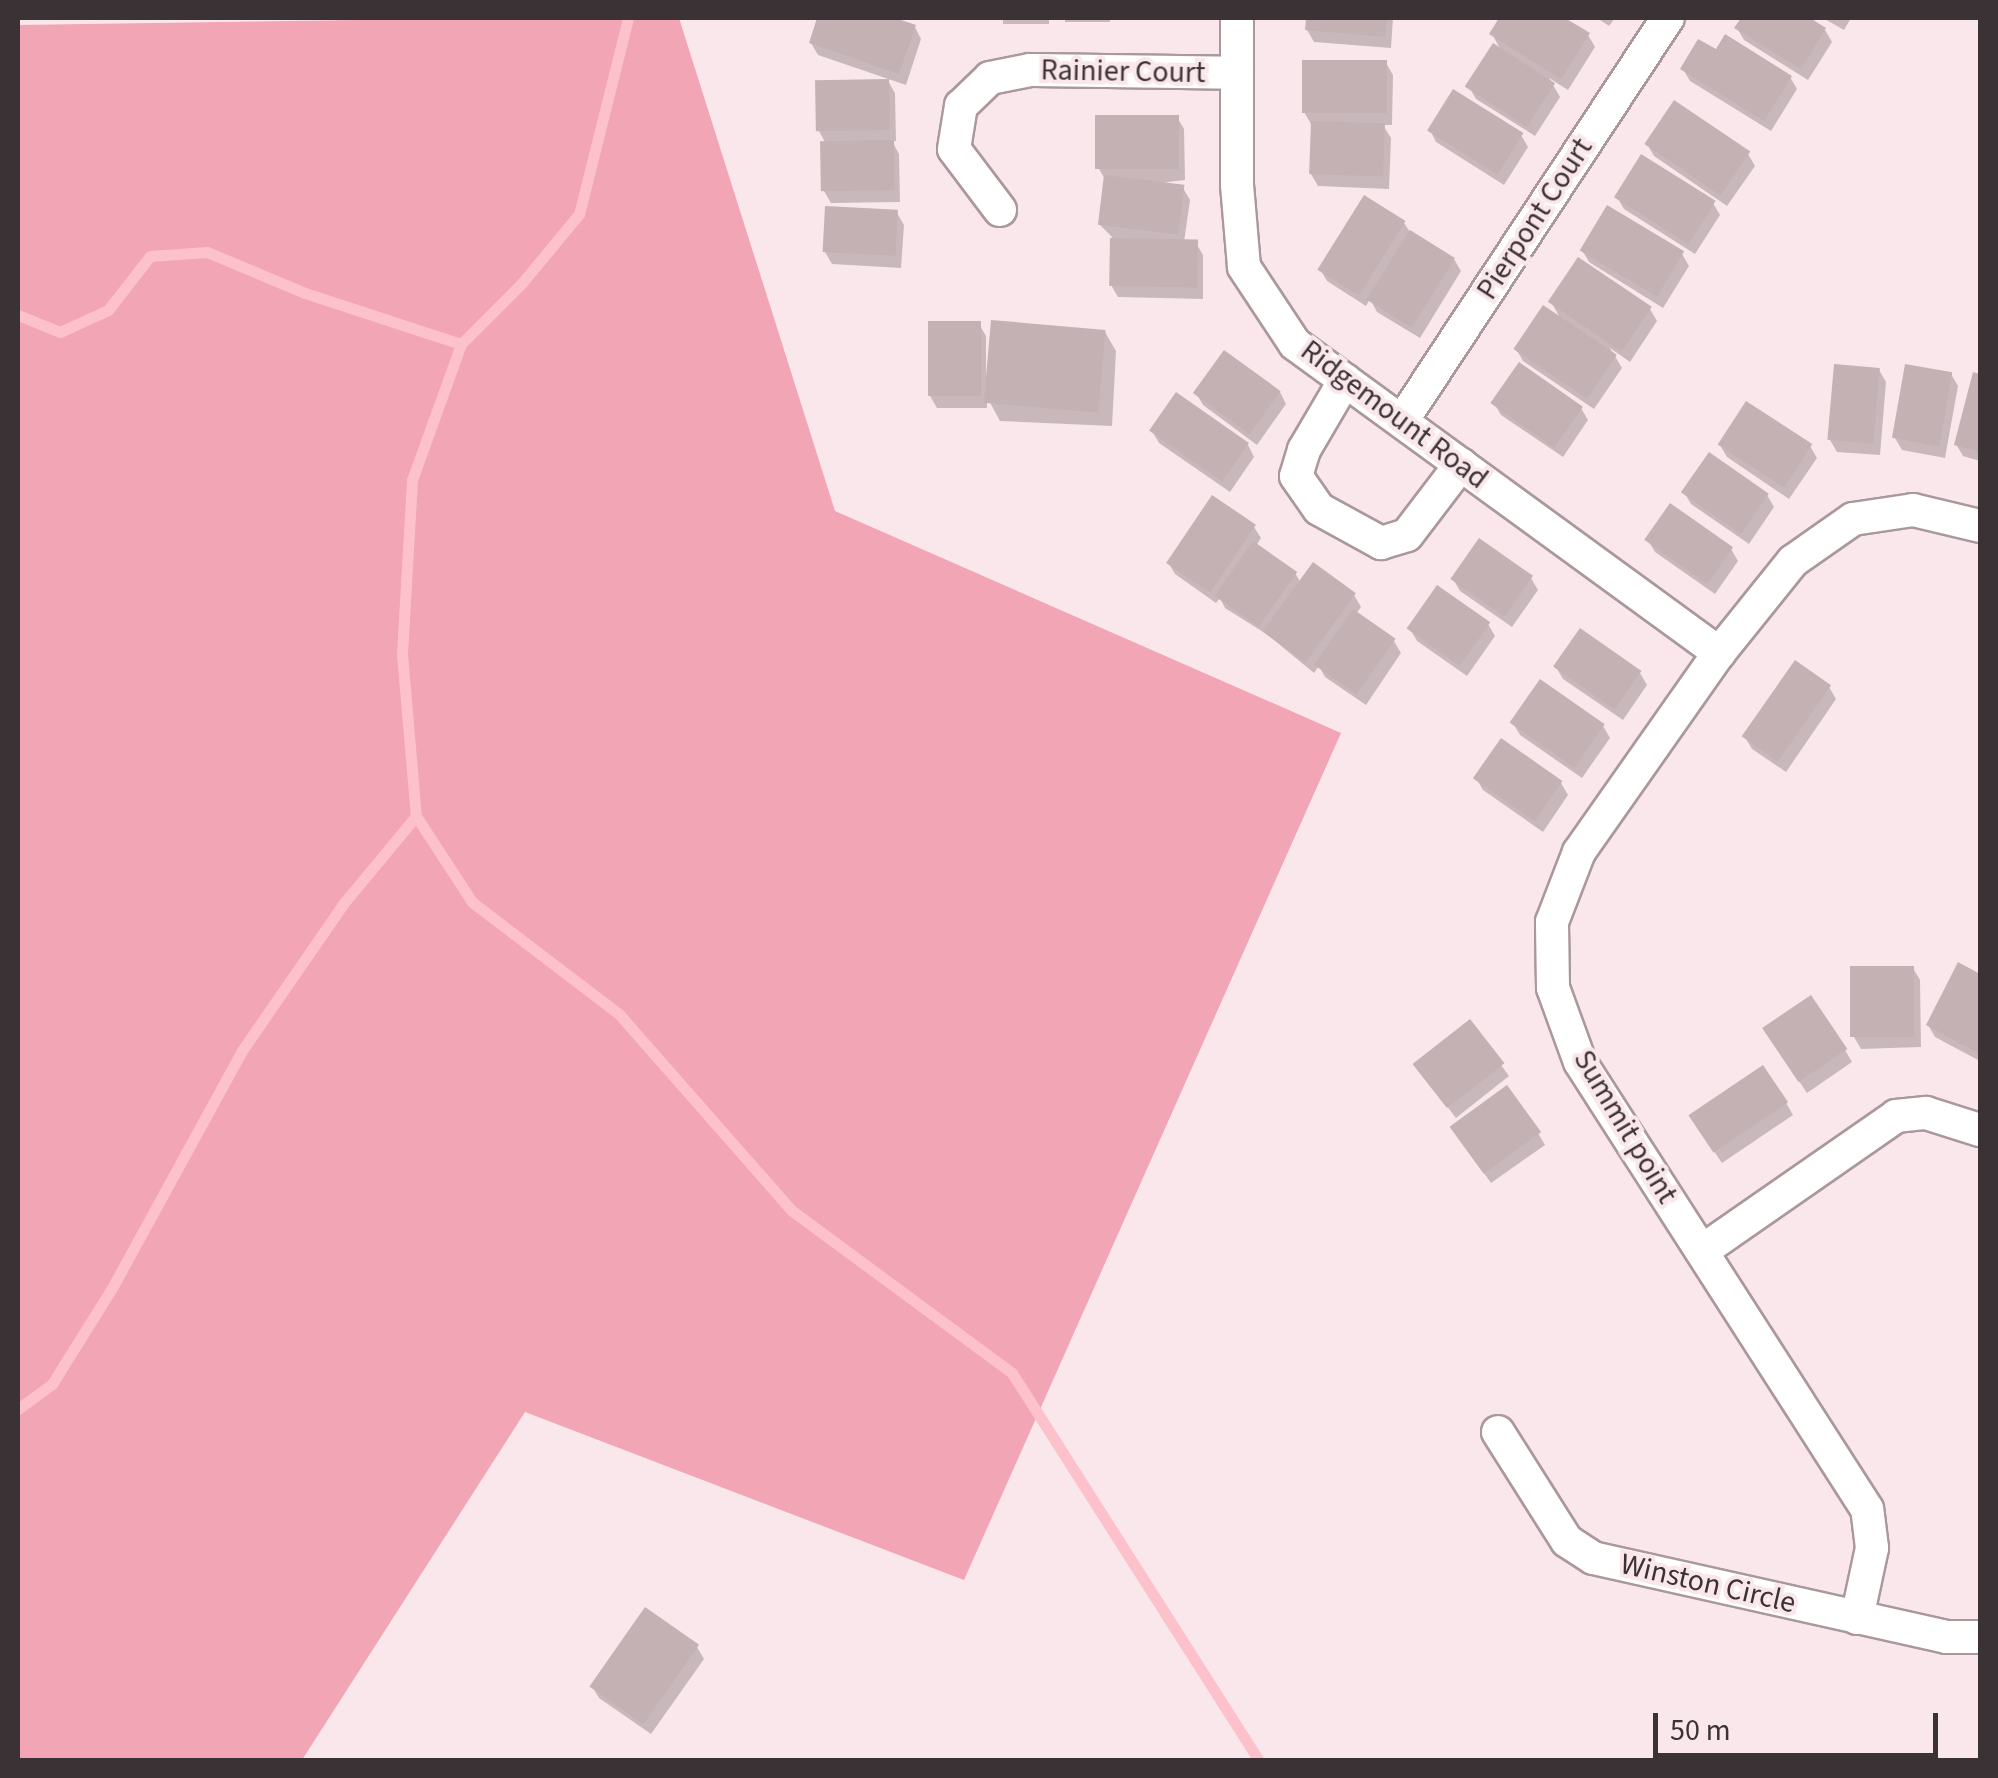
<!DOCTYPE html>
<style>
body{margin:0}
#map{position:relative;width:1998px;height:1778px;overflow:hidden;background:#fae7eb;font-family:"Source Sans 3",sans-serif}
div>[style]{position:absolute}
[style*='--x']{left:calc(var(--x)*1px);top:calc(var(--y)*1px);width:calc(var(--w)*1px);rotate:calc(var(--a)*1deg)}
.green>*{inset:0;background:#f2a5b5}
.shadow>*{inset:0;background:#0003;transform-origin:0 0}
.stream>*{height:11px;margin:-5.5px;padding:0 5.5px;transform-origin:5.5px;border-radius:5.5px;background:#fdc1cc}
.building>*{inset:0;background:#c3b1b4;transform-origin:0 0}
.roads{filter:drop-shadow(2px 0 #aa989b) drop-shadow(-2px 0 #aa989b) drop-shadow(0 2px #aa989b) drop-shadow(0 -2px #aa989b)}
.street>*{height:32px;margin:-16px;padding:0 16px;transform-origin:16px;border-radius:16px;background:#fff}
span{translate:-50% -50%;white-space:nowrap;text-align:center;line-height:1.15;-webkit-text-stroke:8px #fae7eb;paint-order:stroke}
.street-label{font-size:30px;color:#3a3234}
.frame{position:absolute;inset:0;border:20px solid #3a3234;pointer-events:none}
.scale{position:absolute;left:1653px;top:1713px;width:285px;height:45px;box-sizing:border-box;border:5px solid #3a3234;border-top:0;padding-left:12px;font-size:30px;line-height:35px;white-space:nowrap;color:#3a3234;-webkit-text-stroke:8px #fae7eb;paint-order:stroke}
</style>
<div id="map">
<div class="green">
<div style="clip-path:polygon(502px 18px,679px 18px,835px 511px,1341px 733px,964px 1580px,525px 1412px,302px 1760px,18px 1760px,18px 25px)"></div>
</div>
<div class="shadow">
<div style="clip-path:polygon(820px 18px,887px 18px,915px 27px,921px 39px,906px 85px,818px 55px,811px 43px)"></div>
<div style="left:1003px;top:18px;width:46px;height:6px"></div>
<div style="left:1065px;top:18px;width:45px;height:4px"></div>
<div style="clip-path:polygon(1308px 18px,1393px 18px,1391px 48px,1314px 42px,1307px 30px)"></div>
<div style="clip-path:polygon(1502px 18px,1560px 18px,1588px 35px,1595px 47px,1568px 90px,1549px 78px,1560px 97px,1535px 136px,1476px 99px,1469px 87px,1502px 52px,1492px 34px)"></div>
<div style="clip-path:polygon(1597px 18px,1615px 18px,1609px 26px)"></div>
<div style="clip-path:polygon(1744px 18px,1805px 18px,1825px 30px,1832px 42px,1808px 80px,1744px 40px,1737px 28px)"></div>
<div style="clip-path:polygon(1823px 18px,1851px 18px,1844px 30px)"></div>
<div style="clip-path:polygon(1716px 53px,1790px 77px,1797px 89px,1771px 131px,1690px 81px,1683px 69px)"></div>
<div style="clip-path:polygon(1386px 63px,1393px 75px,1392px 125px,1383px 125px,1391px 138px,1389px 189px,1318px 186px,1311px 174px,1311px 124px,1304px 112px)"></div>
<div style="clip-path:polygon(888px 81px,895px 93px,896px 141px,892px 141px,899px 154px,900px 202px,831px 203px,824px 191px,826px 144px,819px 131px)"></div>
<div style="clip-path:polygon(1177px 117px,1184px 129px,1185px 180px,1151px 184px,1183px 188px,1190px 200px,1184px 242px,1196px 243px,1203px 255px,1203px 299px,1118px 297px,1111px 285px,1112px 237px,1100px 225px,1106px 181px,1099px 169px)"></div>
<div style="clip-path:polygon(1430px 130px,1521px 135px,1528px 147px,1504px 185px,1436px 142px)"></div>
<div style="clip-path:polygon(1647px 144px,1748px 154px,1755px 166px,1727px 206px,1654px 156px)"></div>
<div style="clip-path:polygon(1617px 197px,1713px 203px,1720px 215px,1695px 254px,1624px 209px)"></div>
<div style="clip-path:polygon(897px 213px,904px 225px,901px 268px,832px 264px,825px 252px)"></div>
<div style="clip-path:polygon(1404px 223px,1410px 232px,1454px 259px,1461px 271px,1420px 338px,1377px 312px,1370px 299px,1366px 306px,1327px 281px,1320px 269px)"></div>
<div style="clip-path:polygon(1582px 250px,1682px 254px,1689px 266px,1663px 308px,1589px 262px)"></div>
<div style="clip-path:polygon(1551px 302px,1650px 309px,1657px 321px,1630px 362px,1610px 348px,1622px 368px,1594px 409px,1523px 361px,1516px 349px,1562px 321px)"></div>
<div style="clip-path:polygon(979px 324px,986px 336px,986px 380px,1105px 332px,1116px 351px,1112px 426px,1000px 421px,987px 397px,987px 408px,937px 408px,930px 396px)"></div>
<div style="clip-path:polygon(1879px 370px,1886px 382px,1880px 455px,1837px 452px,1830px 440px)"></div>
<div style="clip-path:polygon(1951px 374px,1958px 386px,1945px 458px,1902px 450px,1895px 438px)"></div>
<div style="clip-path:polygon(1975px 375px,1980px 377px,1980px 461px,1963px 456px,1956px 444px)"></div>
<div style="clip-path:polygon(1280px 392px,1286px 404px,1257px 445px,1203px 405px,1196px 393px)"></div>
<div style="clip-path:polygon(1494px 403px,1581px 408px,1588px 420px,1563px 457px,1501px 415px)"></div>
<div style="clip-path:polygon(1152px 431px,1248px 445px,1254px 457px,1230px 492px,1159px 443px)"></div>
<div style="clip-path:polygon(1720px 445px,1810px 446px,1817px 458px,1789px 499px,1727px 457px)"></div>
<div style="clip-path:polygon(1684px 492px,1767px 495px,1774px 507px,1749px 544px,1691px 504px)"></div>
<div style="clip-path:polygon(1254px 527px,1261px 538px,1256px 546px,1295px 573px,1301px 583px,1354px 595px,1361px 607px,1356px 614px,1394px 641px,1401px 653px,1366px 705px,1325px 677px,1319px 666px,1314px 673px,1268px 635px,1225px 608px,1220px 598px,1216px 603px,1175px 574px,1168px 562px)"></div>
<div style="clip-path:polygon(1648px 540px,1731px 549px,1738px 561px,1715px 594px,1655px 552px)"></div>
<div style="clip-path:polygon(1531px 578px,1538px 590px,1512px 627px,1460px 591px,1453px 579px)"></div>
<div style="clip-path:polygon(1488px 624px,1495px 636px,1467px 676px,1417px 641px,1410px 629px)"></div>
<div style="clip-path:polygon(1556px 667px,1640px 673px,1647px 685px,1623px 720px,1563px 679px)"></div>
<div style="clip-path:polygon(1829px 687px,1836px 699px,1786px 772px,1752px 749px,1745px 737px)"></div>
<div style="clip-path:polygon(1513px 723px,1603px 726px,1610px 738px,1582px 778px,1520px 735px)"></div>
<div style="clip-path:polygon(1476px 778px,1561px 783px,1568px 795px,1543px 832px,1483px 790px)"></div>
<div style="clip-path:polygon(1960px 965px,1980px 976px,1980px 1061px,1935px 1037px,1928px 1025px)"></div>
<div style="clip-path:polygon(1913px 968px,1920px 980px,1921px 1047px,1861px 1049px,1854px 1037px)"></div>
<div style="clip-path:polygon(1470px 1023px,1509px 1076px,1456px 1118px,1424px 1076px)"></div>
<div style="clip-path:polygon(1772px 1041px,1845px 1050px,1852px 1062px,1807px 1093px)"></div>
<div style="clip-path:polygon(1786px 1103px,1793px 1115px,1722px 1163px,1699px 1129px)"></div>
<div style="clip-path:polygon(1538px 1133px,1545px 1145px,1491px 1183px,1459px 1138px)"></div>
<div style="clip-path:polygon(697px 1647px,704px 1659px,651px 1734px,599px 1698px,592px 1686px)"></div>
</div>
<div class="stream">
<div style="--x:628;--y:18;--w:202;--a:104"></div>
<div style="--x:579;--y:214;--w:89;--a:129.6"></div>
<div style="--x:522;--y:283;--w:86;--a:135"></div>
<div style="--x:461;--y:344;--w:145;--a:109.8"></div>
<div style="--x:412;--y:480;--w:174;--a:93.3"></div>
<div style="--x:402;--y:654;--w:163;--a:85.1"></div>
<div style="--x:416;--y:816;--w:103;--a:56.9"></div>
<div style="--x:472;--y:902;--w:185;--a:37.3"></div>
<div style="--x:619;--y:1014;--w:261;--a:48.7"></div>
<div style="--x:791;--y:1210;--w:275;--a:36.4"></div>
<div style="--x:1012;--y:1373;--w:459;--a:57.5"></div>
<div style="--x:18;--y:315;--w:45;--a:22"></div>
<div style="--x:60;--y:332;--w:53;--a:-24.6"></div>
<div style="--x:108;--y:310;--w:68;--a:-52.1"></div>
<div style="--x:150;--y:256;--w:57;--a:-4"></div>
<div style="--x:207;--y:252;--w:106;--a:22.7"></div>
<div style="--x:305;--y:293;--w:164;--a:18.1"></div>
<div style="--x:18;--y:1409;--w:42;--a:-36.3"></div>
<div style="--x:52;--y:1384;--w:113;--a:-58"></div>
<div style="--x:112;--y:1288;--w:269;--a:-61.3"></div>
<div style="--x:241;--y:1052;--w:180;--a:-55.4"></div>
<div style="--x:343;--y:904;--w:114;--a:-50.3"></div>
</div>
<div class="building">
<div style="clip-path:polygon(817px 18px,895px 18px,916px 25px,899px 74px,809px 43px)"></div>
<div style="clip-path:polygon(1306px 18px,1387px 18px,1385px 37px,1305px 30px)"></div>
<div style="clip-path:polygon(1499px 18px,1565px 18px,1590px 33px,1561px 79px,1489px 34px)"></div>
<div style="clip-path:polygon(1741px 18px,1810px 18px,1826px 28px,1801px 69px,1734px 28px)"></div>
<div style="clip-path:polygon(1725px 34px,1792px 76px,1764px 121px,1680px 69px,1698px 39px,1716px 49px)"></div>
<div style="left:1493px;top:43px;width:74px;height:52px;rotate:33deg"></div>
<div style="left:1302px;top:60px;width:85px;height:53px"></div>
<div style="left:889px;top:79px;width:51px;height:74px;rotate:89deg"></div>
<div style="left:1453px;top:89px;width:83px;height:49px;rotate:32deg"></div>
<div style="left:1674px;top:100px;width:92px;height:53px;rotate:34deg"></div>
<div style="left:1095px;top:115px;width:84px;height:54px"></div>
<div style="left:1311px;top:121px;width:74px;height:53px;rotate:2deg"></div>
<div style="left:894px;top:140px;width:50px;height:74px;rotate:89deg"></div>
<div style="left:1641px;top:154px;width:88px;height:51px;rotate:32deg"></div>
<div style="left:1104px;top:175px;width:81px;height:50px;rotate:7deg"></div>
<div style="left:1364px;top:195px;width:49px;height:88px;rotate:32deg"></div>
<div style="left:1607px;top:205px;width:90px;height:53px;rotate:31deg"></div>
<div style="left:825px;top:206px;width:73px;height:46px;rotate:3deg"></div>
<div style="left:1410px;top:230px;width:53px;height:82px;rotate:32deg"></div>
<div style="left:1110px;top:238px;width:88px;height:48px;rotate:1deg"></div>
<div style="left:1578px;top:257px;width:89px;height:54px;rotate:34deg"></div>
<div style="left:1543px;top:305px;width:89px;height:53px;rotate:34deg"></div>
<div style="left:991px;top:320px;width:115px;height:83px;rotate:5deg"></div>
<div style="left:928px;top:321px;width:53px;height:75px"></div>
<div style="left:1224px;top:350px;width:70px;height:53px;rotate:36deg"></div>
<div style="left:1519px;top:362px;width:78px;height:50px;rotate:35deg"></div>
<div style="left:1834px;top:364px;width:46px;height:76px;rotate:5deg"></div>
<div style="left:1905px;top:364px;width:48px;height:75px;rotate:10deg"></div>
<div style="clip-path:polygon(1973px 372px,1980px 374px,1980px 452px,1954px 445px)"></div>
<div style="left:1176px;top:392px;width:89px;height:47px;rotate:35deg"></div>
<div style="left:1746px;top:401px;width:79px;height:52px;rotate:33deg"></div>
<div style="left:1709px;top:452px;width:73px;height:49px;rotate:35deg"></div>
<div style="left:1212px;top:495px;width:53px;height:82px;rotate:34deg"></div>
<div style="left:1670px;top:503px;width:77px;height:45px;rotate:35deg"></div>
<div style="left:1479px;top:538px;width:66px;height:50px;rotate:35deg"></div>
<div style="left:1253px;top:541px;width:54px;height:67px;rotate:35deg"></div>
<div style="left:1313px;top:562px;width:53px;height:86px;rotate:36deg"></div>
<div style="left:1437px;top:585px;width:65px;height:53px;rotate:35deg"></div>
<div style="left:1353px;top:609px;width:52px;height:68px;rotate:35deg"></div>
<div style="left:1580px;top:628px;width:75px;height:47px;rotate:35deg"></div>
<div style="left:1795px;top:660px;width:44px;height:93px;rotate:35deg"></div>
<div style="left:1540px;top:679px;width:79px;height:53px;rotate:35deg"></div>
<div style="left:1501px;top:738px;width:75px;height:49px;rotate:35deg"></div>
<div style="clip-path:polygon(1958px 962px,1980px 974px,1980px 1054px,1926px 1025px)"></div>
<div style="left:1850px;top:966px;width:64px;height:71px"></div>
<div style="left:1811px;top:995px;width:65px;height:59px;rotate:56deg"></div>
<div style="left:1470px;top:1019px;width:56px;height:73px;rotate:52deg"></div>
<div style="left:1763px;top:1065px;width:45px;height:90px;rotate:56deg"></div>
<div style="left:1507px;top:1085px;width:58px;height:71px;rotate:54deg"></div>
<div style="left:645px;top:1607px;width:66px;height:97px;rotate:35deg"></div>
</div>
<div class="roads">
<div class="street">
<div style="--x:1237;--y:18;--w:167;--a:90"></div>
<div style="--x:1237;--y:185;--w:82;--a:85.1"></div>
<div style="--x:1244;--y:267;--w:92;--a:56.5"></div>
<div style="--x:1295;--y:344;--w:525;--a:36.08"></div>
<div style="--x:1000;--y:210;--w:76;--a:-127"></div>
<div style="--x:954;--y:149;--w:44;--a:-80.8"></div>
<div style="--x:961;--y:106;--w:40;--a:-44"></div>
<div style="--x:990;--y:78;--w:41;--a:-11.3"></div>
<div style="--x:1030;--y:70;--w:207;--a:0.8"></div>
<div style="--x:1345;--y:380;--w:81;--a:120.4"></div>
<div style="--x:1304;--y:450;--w:27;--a:107"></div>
<div style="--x:1296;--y:476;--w:40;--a:55.1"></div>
<div style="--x:1319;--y:509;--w:71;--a:28.7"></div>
<div style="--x:1381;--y:543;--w:27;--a:-17"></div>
<div style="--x:1407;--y:535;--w:89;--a:-52.7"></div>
<div style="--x:1402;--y:421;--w:483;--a:-56.6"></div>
<div style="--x:1702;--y:1251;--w:236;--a:-34.8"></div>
<div style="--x:1896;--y:1116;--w:30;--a:-6"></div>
<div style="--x:1926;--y:1113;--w:57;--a:17.5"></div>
<div style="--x:1498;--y:1432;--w:129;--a:57.7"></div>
<div style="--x:1567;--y:1541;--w:31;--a:33"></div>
<div style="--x:1593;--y:1558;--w:362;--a:12.6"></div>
<div style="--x:1946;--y:1637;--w:34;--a:0"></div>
<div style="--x:1857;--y:1618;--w:72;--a:-77.9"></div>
<div style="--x:1872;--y:1548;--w:39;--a:-97"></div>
<div style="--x:1867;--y:1509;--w:531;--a:-122.7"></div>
<div style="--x:1580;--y:1062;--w:79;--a:-110"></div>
<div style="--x:1553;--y:988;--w:66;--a:-90.9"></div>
<div style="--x:1552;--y:922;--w:75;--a:-68.9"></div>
<div style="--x:1579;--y:852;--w:243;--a:-54.9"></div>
<div style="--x:1719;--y:653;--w:118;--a:-51.2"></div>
<div style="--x:1793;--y:561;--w:73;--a:-35"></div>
<div style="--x:1853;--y:519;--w:61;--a:-8.5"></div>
<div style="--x:1913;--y:510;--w:69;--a:13.4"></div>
</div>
</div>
<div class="street-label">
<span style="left:1123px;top:72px;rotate:1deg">Rainier Court</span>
<span style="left:1535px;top:219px;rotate:-57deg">Pierpont Court</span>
<span style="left:1394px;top:415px;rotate:37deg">Ridgemount Road</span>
<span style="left:1625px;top:1127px;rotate:59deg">Summit point</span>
<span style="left:1708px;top:1584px;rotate:13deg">Winston Circle</span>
</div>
<div class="frame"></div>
<div class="scale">50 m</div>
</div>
